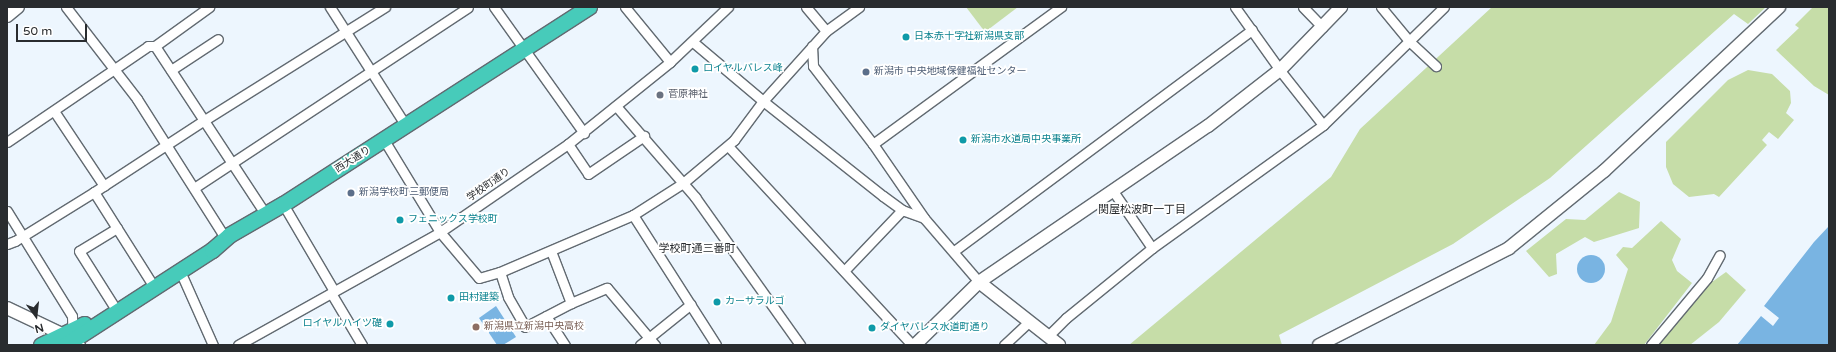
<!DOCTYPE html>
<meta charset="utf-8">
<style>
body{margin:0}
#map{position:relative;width:1836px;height:352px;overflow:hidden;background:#edf6fe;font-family:"Varela Round","Noto Sans JP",sans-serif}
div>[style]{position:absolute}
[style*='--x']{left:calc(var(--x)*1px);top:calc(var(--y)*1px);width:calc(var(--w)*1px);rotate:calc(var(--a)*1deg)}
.green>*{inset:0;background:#c6dda8}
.water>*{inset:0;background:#79b4e2}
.round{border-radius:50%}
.roads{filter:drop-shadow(1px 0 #626a71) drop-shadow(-1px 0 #626a71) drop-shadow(0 1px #626a71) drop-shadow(0 -1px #626a71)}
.minor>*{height:9px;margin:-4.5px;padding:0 4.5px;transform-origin:4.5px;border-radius:4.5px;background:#fff}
.tertiary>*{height:12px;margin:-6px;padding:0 6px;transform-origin:6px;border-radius:6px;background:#fff}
.trunk>*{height:15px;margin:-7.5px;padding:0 7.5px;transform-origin:7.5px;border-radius:7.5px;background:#47cbba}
.dots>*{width:11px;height:11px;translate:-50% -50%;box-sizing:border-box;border:2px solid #fff;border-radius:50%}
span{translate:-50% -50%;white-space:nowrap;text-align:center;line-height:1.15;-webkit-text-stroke:3.5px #fff;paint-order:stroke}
.culture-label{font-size:10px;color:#0d838f}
.left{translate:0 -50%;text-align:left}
.right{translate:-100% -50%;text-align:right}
.service-label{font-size:10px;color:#4e5e75}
.worship-label{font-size:10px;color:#5b616d}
.street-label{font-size:10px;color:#292c2f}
.education-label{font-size:10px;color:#785e54}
.neighbourhood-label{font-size:11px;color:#292c2f}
.frame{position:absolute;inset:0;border:8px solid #292c2f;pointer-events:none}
.north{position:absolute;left:16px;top:296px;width:40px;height:40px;-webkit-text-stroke:3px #fff;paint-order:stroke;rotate:165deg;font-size:11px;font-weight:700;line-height:16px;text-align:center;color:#292c2f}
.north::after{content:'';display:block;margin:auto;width:14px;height:18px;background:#292c2f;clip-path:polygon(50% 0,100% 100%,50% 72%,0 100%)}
.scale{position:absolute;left:16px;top:24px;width:71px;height:18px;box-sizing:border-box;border:2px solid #292c2f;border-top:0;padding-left:5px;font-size:12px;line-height:14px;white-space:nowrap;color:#292c2f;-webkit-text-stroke:3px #fff;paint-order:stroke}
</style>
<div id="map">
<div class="green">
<div style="clip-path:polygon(966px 7px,1018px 7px,985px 32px)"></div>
<div style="clip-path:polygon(1492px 7px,1766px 7px,1748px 24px,1734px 14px,1550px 178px,1453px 244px,1279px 335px,1282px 345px,1129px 345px,1331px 177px,1360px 129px)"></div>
<div style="clip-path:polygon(1813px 7px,1829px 7px,1829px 95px,1814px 86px,1776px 50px,1799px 28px,1795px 25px)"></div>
<div style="clip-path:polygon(1748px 70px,1772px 74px,1790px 91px,1791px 103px,1786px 113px,1794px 120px,1778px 139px,1769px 132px,1762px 140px,1767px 145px,1719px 197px,1714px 194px,1689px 197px,1673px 184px,1666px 167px,1666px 142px,1728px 80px)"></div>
<div style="clip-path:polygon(1619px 192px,1640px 202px,1639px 228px,1594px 242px,1585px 237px,1556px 254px,1557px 274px,1549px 277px,1526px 251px,1566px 219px,1585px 220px)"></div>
<div style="clip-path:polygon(1661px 221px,1681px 239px,1672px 260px,1677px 271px,1692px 283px,1644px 345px,1594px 345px,1611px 322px,1628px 269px,1616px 255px,1623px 247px,1632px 248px)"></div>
<div style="clip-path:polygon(1726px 272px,1746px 290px,1719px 322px,1690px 345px,1658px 345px,1698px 296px,1712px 282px)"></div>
</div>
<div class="water">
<div style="clip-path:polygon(1829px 226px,1829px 345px,1737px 345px,1761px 316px,1773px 326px,1779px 318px,1764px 306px,1814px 242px)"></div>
<div class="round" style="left:1577px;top:255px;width:28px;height:28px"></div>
<div style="clip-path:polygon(496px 306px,516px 337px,503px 345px,497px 345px,479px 318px)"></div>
</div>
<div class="roads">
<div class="minor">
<div style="--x:66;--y:7;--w:116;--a:52.3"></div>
<div style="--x:137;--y:99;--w:166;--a:57.6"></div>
<div style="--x:330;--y:7;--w:141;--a:57.4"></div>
<div style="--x:494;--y:7;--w:155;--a:54.5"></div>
<div style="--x:625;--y:7;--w:71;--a:50.7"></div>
<div style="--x:806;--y:7;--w:31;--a:50"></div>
<div style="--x:1235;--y:7;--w:81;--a:54.5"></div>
<div style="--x:1282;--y:73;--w:66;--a:51.7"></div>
<div style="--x:1303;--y:7;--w:28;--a:46"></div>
<div style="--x:1381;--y:7;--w:44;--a:50.5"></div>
<div style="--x:1409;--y:41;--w:37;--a:43"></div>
<div style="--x:693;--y:42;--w:92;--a:40.1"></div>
<div style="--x:763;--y:101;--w:153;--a:38.4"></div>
<div style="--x:883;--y:196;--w:24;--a:36"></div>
<div style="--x:902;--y:210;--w:23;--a:20"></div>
<div style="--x:155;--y:46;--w:202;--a:56.7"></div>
<div style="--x:812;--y:46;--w:20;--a:87"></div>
<div style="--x:813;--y:66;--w:98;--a:52.4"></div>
<div style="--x:873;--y:144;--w:90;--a:55.4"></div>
<div style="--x:924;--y:218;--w:84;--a:49.3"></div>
<div style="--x:171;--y:70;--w:56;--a:-33.4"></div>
<div style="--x:616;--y:106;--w:121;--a:49"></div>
<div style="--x:695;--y:197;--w:181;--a:54.6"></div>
<div style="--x:54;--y:111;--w:90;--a:56.3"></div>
<div style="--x:384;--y:140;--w:108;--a:58.7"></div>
<div style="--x:440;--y:232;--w:60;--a:49.7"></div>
<div style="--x:479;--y:278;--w:22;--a:-16"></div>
<div style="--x:500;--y:272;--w:145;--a:-23.2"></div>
<div style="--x:633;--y:215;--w:59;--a:-32.6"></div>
<div style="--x:683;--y:183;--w:67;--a:-40.1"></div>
<div style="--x:734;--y:140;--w:49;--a:-53.4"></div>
<div style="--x:763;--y:101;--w:94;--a:-48"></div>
<div style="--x:826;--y:31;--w:41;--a:-36"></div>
<div style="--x:7;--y:142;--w:171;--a:-34.2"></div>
<div style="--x:148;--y:46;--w:7;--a:0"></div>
<div style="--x:155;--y:46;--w:67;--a:-35.8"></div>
<div style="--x:568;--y:144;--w:36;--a:56"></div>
<div style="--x:588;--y:174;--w:68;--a:-34.2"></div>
<div style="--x:873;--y:144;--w:233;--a:-36.1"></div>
<div style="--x:728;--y:146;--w:271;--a:47.2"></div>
<div style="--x:194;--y:188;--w:328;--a:-33.4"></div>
<div style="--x:1113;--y:191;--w:69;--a:55.6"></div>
<div style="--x:94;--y:192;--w:112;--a:57.7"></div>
<div style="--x:283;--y:204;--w:101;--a:59.6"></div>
<div style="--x:7;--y:211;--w:123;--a:58.2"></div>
<div style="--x:72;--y:316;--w:24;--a:88"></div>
<div style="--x:73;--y:340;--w:9;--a:36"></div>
<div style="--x:633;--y:215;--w:154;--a:57.4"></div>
<div style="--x:117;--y:228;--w:44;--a:148.8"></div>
<div style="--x:79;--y:251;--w:71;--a:57.7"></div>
<div style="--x:7;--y:244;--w:9;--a:-21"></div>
<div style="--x:15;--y:241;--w:93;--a:-31.8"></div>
<div style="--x:94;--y:192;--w:130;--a:-33.1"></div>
<div style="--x:203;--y:121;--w:215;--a:-32.1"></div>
<div style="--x:551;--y:251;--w:56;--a:69"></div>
<div style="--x:571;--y:303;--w:39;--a:-23"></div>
<div style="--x:607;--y:288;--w:75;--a:49.9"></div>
<div style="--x:954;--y:251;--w:371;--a:-36.6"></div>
<div style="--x:180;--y:271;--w:81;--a:66"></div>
<div style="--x:844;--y:271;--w:84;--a:-46.4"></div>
<div style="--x:500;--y:272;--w:26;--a:72"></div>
<div style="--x:508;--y:297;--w:34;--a:60"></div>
<div style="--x:525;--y:327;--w:52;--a:-27.6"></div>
<div style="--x:331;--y:293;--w:61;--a:59.2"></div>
<div style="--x:546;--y:316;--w:35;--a:57"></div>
<div style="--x:1048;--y:336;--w:25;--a:-45"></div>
<div style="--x:1066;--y:318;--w:111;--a:-39.1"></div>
<div style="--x:1152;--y:248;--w:211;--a:-35.7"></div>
<div style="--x:1323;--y:125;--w:169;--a:-44.3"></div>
<div style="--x:238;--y:345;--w:231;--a:-29.2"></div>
<div style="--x:440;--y:232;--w:155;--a:-34.5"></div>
<div style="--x:568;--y:144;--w:131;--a:-38.8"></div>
<div style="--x:670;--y:62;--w:80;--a:-43.5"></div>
<div style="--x:640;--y:345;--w:65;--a:-38.8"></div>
<div style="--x:1004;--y:345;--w:34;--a:-43"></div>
<div style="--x:1651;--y:345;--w:87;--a:-50.1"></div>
<div style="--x:1707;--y:278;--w:26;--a:-61"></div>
</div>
<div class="tertiary">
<div style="--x:7;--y:16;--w:14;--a:-39"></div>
<div style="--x:979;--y:282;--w:102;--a:38.2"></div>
<div style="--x:7;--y:308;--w:68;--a:25.4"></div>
<div style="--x:915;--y:345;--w:90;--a:-44.5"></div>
<div style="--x:979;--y:282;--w:277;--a:-34.3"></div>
<div style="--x:1208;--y:126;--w:91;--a:-37.9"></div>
<div style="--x:1280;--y:70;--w:88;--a:-45.9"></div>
<div style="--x:1319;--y:345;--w:213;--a:-27"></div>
<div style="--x:1509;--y:248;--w:122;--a:-39"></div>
<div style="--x:1604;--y:171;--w:240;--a:-43.1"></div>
</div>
<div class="trunk">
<div style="--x:41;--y:345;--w:48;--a:-26"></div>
<div style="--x:65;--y:345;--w:175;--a:-32.9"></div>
<div style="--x:212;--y:250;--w:23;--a:-41"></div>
<div style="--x:229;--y:235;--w:62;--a:-29.9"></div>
<div style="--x:283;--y:204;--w:364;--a:-32.8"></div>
</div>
</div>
<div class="dots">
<div style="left:906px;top:37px;background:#0f9aa8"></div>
<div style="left:695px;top:69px;background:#0f9aa8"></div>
<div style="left:866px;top:72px;background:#5c6f8a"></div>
<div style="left:660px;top:95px;background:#6b7280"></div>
<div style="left:963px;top:140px;background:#0f9aa8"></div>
<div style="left:351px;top:193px;background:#5c6f8a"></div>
<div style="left:400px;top:220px;background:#0f9aa8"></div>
<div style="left:451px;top:298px;background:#0f9aa8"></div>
<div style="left:717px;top:302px;background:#0f9aa8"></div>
<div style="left:390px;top:324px;background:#0f9aa8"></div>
<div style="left:476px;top:327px;background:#8d6e63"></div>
<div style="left:872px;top:328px;background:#0f9aa8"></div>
</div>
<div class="culture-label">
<span class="left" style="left:914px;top:37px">日本赤十字社新潟県支部</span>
<span class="left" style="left:703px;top:69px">ロイヤルパレス峰</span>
<span class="left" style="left:971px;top:140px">新潟市水道局中央事業所</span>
<span class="left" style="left:408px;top:220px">フェニックス学校町</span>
<span class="left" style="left:459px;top:298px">田村建築</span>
<span class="left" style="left:725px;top:302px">カーサラルゴ</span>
<span class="right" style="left:382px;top:324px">ロイヤルハイツ礎</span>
<span class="left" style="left:880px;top:328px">ダイヤパレス水道町通り</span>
</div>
<div class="service-label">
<span class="left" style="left:874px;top:72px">新潟市 中央地域保健福祉センター</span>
<span class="left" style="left:359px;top:193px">新潟学校町三郵便局</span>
</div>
<div class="worship-label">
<span class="left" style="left:668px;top:95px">菅原神社</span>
</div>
<div class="street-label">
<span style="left:353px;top:160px;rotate:-32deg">西大通り</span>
<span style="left:489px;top:185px;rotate:-35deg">学校町通り</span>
</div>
<div class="education-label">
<span class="left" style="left:484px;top:327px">新潟県立新潟中央高校</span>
</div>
<div class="neighbourhood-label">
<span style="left:1142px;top:210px">関屋松波町一丁目</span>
<span style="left:697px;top:249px">学校町通三番町</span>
</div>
<div class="frame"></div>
<div class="north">N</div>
<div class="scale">50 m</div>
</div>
